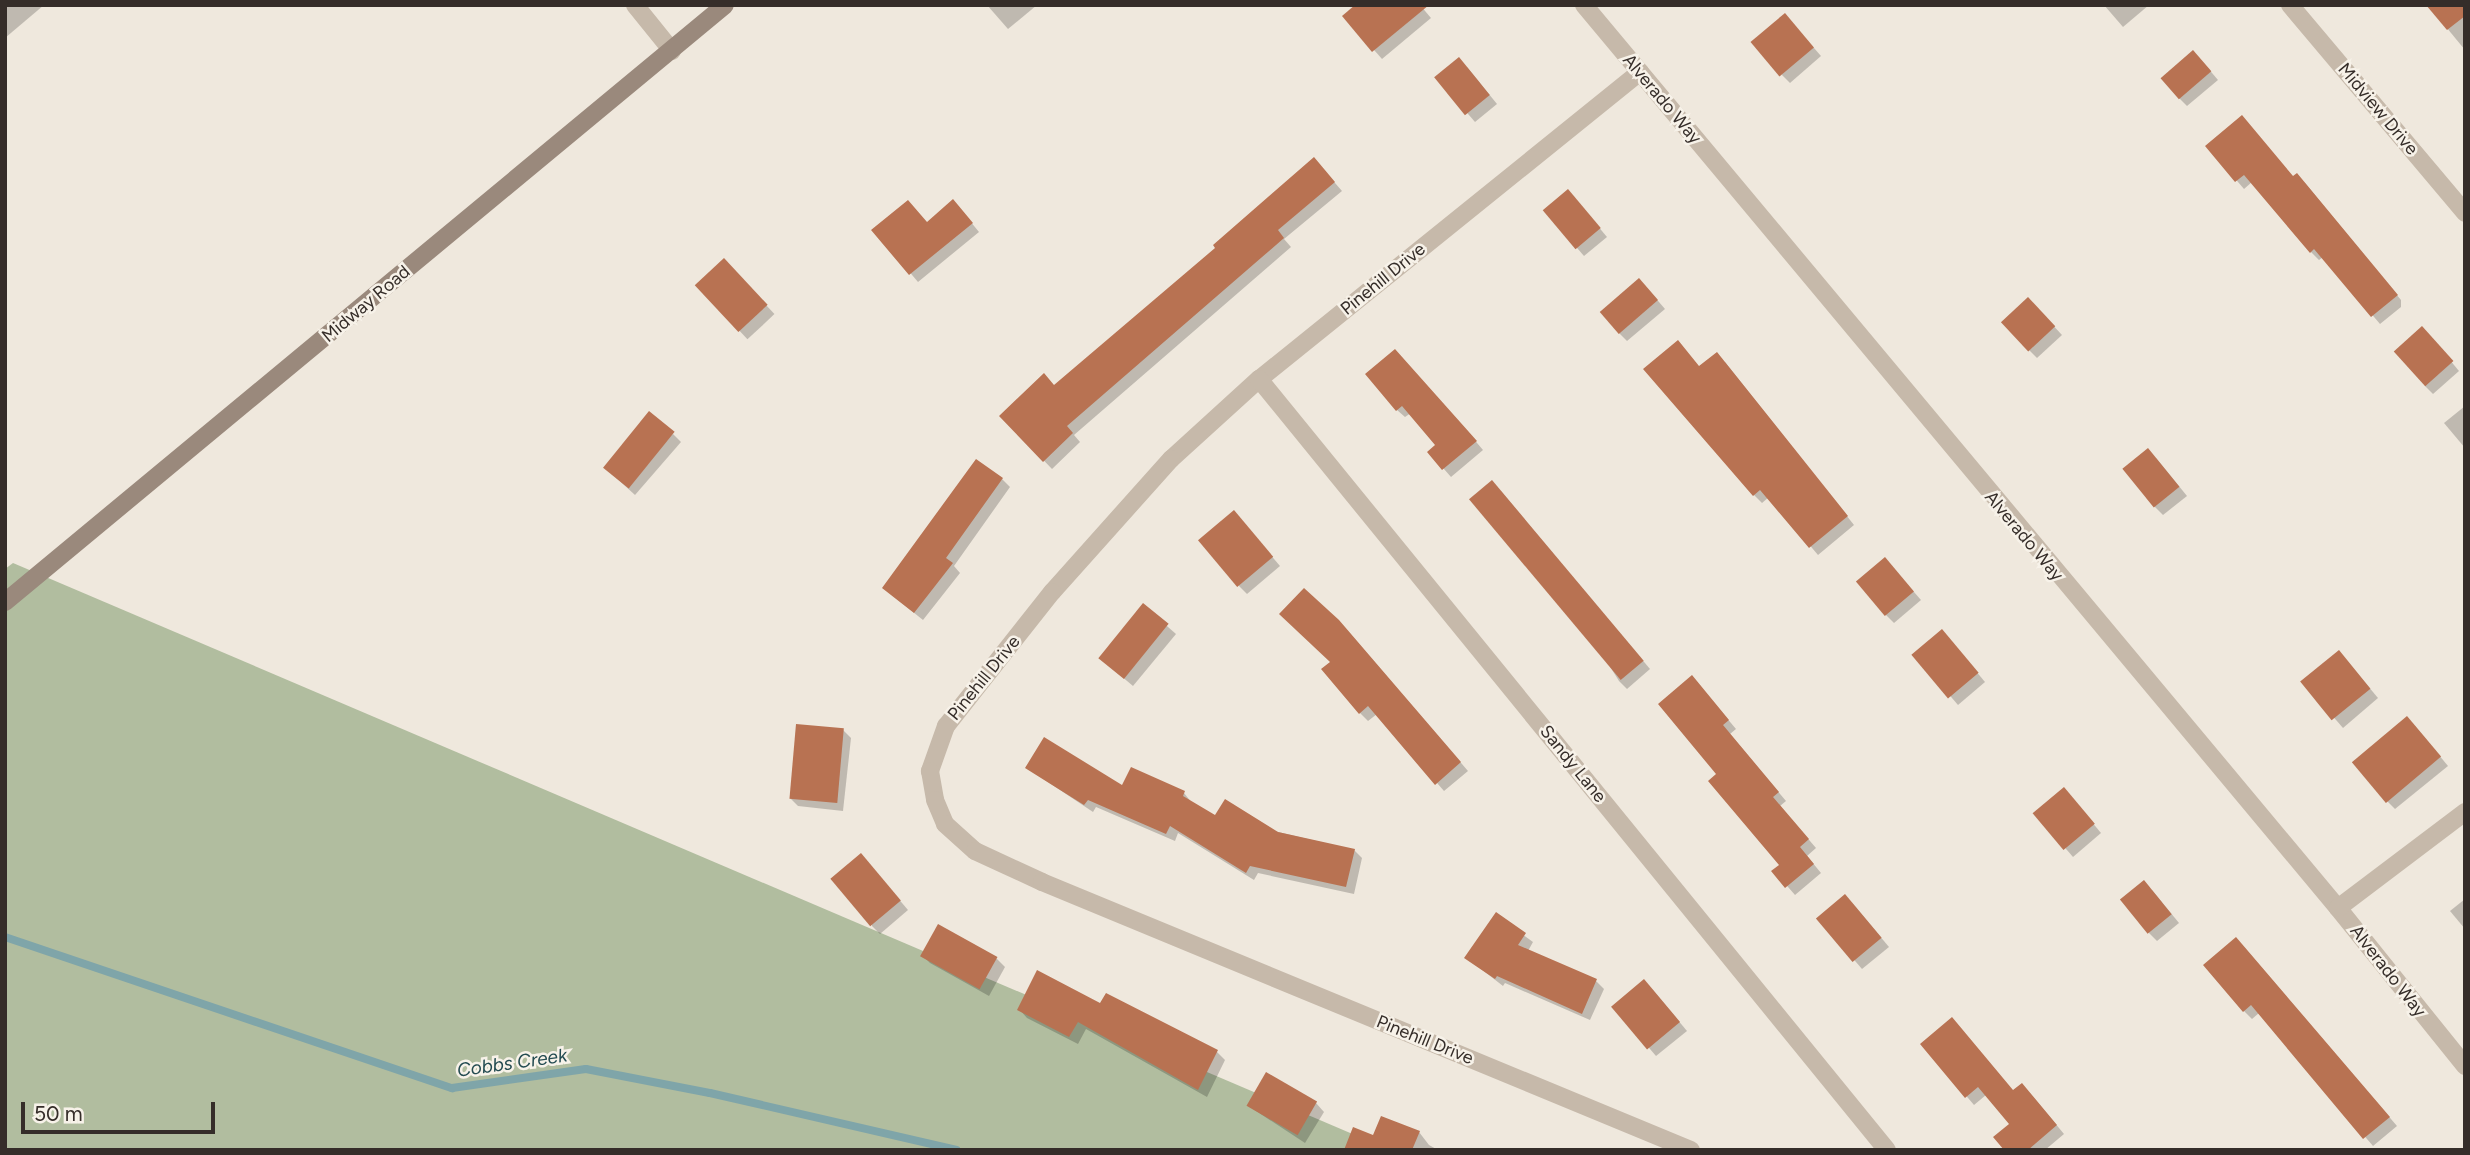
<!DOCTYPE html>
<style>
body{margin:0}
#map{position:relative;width:2470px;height:1155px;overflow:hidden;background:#efe8dd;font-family:Figtree,sans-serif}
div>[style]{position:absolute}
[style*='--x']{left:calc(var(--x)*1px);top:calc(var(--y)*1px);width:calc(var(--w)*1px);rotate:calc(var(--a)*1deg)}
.green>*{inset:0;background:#b1bd9f}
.shadow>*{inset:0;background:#0003;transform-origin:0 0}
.stream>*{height:8px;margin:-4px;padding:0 4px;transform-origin:4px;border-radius:4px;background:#7fa5a9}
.building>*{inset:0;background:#b87252;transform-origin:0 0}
.street>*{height:18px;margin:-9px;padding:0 9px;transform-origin:9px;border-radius:9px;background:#c6b9aa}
.secondary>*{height:18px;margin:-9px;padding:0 9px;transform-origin:9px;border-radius:9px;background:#9a897c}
span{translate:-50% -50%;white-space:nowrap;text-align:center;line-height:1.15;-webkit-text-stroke:5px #f7f2e9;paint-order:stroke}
.street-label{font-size:18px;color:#352d29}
.water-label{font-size:19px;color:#234b51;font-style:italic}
.frame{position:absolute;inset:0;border:7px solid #352d29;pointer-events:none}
.scale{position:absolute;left:21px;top:1102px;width:194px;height:32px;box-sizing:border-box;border:4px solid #352d29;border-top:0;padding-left:9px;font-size:21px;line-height:24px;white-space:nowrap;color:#352d29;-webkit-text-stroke:5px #f7f2e9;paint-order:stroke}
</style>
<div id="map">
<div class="green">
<div style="clip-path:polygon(13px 563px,1390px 1150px,5px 1150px,5px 569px)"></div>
</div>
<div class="shadow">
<div style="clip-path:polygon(5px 5px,44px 5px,5px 38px)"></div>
<div style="clip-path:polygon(987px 5px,1037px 5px,1008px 29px)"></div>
<div style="clip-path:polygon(1420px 5px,1431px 18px,1382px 59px,1345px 17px)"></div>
<div style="clip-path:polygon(2104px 5px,2149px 5px,2123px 27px)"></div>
<div style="clip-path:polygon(2428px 5px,2465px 5px,2465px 50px)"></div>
<div style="clip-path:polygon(1793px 24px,1821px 56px,1790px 83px,1782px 75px)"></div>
<div style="clip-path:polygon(2201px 60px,2218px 80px,2187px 106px,2179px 98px)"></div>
<div style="clip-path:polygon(1467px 67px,1497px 104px,1475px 122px,1437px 78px)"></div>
<div style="clip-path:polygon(2208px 147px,2305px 183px,2401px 300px,2401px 307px,2380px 324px,2323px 257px,2319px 260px,2311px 252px,2252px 182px,2244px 189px)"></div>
<div style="clip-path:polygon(1322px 168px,1342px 191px,1284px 239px,1291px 247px,1074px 435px,1080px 442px,1052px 469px,1001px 416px,1055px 387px)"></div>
<div style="clip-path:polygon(1576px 200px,1607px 237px,1584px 256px,1545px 211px)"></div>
<div style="clip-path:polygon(961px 210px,979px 232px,918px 282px,874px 230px,927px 224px)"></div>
<div style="left:724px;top:260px;width:74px;height:37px;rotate:47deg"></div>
<div style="clip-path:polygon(1647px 288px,1665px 309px,1627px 341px,1619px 333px)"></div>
<div style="clip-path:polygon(2036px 307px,2062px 335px,2037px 358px,2029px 350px)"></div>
<div style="clip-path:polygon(2430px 336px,2459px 371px,2433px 394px,2425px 386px)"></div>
<div style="clip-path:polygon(1725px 362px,1854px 525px,1818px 555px,1769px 497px,1762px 503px,1754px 495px,1700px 368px)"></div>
<div style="clip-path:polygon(1368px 374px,1455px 417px,1483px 450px,1451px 477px,1429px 452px,1438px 445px,1411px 413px,1405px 417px,1397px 410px)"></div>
<div style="clip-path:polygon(2465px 406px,2465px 448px,2444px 423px)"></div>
<div style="clip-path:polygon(673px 434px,681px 442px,635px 495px,612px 474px)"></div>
<div style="clip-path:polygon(2156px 458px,2187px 496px,2163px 515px,2155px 507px)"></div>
<div style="clip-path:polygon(1002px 479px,1010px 487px,954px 566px,960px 573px,923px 620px,893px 596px)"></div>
<div style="clip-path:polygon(1500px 490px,1650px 669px,1627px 689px,1619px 681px)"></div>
<div style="clip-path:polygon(1242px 521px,1280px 566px,1247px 594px,1239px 586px)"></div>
<div style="clip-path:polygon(1893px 568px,1921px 600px,1894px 623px,1886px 615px)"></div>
<div style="clip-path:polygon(1143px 605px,1176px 634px,1133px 686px,1108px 665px)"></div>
<div style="clip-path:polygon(1347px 630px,1468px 771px,1444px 791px,1377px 714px,1368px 721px,1360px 713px,1332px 662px)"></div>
<div style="clip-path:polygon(1950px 640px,1985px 682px,1958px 705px,1915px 655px)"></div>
<div style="clip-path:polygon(2347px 661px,2378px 698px,2343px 728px,2304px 683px)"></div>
<div style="clip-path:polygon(1700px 686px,1736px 729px,1730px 734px,1786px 801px,1780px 806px,1816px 848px,1807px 856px,1821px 873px,1795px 895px,1774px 871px,1781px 865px,1719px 774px)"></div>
<div style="clip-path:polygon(2415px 726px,2448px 766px,2395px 809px,2387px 801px)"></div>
<div style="clip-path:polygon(843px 730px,851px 738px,843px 811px,798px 806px,790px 798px)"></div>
<div style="clip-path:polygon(1027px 768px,1123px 788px,1132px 770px,1184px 793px,1192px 803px,1215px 817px,1354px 850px,1362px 858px,1354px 894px,1258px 873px,1254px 880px,1178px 833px,1175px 841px,1096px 807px,1093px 812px)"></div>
<div style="clip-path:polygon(2071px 797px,2101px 833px,2073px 857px,2035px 813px)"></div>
<div style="clip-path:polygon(868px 863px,908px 910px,880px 934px,872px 926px)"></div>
<div style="clip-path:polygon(2152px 890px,2179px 923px,2157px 941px,2149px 933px)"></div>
<div style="clip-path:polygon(2465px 899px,2465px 929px,2450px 911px)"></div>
<div style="clip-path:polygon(1853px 904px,1889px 947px,1862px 969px,1818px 918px)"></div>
<div style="clip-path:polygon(1496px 915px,1533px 942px,1528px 951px,1596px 981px,1604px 989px,1590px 1020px,1505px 983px,1503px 986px,1467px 958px)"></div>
<div style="clip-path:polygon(938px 927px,997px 959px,1005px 967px,989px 996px,930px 963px,922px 955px)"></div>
<div style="clip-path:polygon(2244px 947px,2397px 1126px,2373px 1146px,2259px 1013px,2252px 1019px,2244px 1011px)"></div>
<div style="clip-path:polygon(1652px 989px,1687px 1031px,1656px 1056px,1614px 1007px)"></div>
<div style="clip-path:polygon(1101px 1005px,1217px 1052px,1225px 1060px,1207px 1097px,1086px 1029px,1078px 1044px,1027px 1018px,1019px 1009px)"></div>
<div style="clip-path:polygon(1923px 1045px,2014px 1092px,2030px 1093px,2064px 1134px,2045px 1150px,2006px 1150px,2011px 1124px,1986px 1095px,1974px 1105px)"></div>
<div style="clip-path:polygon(1316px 1103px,1324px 1112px,1305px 1143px,1247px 1105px)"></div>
<div style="clip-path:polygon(1419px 1132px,1429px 1145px,1438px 1150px,1346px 1150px,1374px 1138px)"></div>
</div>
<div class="stream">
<div style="--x:5;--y:937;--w:472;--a:18.7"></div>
<div style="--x:452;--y:1088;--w:135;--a:-8.1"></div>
<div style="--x:586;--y:1069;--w:126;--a:11"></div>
<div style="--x:710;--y:1093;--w:253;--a:13"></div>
</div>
<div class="building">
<div style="clip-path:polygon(1355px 5px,1429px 5px,1372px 52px,1342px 16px)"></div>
<div style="clip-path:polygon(2426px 5px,2465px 5px,2465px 16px,2447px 30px)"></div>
<div style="left:1785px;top:13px;width:45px;height:45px;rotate:50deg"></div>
<div style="left:2193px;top:50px;width:28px;height:43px;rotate:49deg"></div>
<div style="left:1459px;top:57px;width:49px;height:32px;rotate:51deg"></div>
<div style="clip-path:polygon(2242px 115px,2293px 176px,2297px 173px,2398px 295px,2371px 317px,2314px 249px,2310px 253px,2244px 175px,2235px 182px,2205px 146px)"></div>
<div style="clip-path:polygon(1314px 157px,1335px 182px,1278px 230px,1284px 238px,1067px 426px,1073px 433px,1043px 462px,999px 416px,1044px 373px,1054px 385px,1215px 248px,1213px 245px)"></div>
<div style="left:1568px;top:189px;width:51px;height:33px;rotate:50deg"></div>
<div style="clip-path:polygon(953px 199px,973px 223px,909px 275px,871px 230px,908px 200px,927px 222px)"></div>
<div style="left:724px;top:258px;width:64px;height:40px;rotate:47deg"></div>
<div style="left:1639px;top:278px;width:29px;height:52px;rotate:49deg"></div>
<div style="left:2028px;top:297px;width:40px;height:37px;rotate:47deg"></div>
<div style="left:2422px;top:326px;width:47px;height:38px;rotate:48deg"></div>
<div style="clip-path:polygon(1678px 340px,1699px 366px,1717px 352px,1848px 516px,1809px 548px,1760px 490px,1753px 496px,1643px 369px)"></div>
<div style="clip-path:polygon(1395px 349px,1477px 441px,1442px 470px,1427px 452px,1435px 445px,1402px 406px,1396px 411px,1365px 374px)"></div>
<div style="left:649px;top:411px;width:33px;height:73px;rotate:39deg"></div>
<div style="left:2148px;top:448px;width:50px;height:33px;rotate:51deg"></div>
<div style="clip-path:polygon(976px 459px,1003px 478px,946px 558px,953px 563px,914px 613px,882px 588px)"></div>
<div style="left:1492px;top:480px;width:236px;height:30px;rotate:50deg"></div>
<div style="left:1234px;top:510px;width:61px;height:47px;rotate:50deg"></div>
<div style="left:1885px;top:557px;width:45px;height:38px;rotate:50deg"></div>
<div style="clip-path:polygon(1304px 588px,1339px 620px,1461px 762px,1435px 785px,1368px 706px,1359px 714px,1321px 669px,1330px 662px,1279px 614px)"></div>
<div style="left:1143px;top:603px;width:33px;height:71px;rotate:39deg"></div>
<div style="left:1942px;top:629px;width:57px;height:40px;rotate:50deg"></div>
<div style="left:2339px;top:650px;width:50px;height:50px;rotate:51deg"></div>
<div style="clip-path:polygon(1692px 675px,1729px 720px,1723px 725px,1779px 792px,1773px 797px,1809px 839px,1800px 847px,1814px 864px,1785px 888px,1771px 871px,1779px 865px,1708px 781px,1716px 774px,1658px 704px)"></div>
<div style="left:2407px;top:716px;width:53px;height:72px;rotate:50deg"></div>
<div style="left:796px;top:724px;width:48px;height:75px;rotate:5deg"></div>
<div style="clip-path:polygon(1044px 737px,1122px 785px,1131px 767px,1185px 791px,1183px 796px,1215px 815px,1225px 799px,1278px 832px,1355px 849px,1346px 887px,1250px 866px,1246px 873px,1170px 826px,1166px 834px,1088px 800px,1084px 805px,1025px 768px)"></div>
<div style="left:2064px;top:787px;width:48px;height:41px;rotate:50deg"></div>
<div style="left:861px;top:853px;width:62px;height:40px;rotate:50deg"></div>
<div style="left:2144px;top:880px;width:44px;height:31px;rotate:51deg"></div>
<div style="left:1845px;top:894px;width:57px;height:38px;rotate:50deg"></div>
<div style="clip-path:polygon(1496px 912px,1526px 933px,1518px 945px,1597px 979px,1582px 1014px,1497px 976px,1495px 979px,1464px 958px)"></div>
<div style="left:938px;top:924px;width:68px;height:37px;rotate:29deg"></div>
<div style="clip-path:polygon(2236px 937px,2390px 1117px,2363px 1139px,2251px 1005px,2243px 1012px,2203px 965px)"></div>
<div style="clip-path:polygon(1037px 970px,1100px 1003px,1106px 993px,1218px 1050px,1198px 1090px,1078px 1022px,1069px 1037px,1017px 1010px)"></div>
<div style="left:1644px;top:979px;width:56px;height:43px;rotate:50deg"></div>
<div style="clip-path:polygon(1952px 1017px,2013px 1090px,2022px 1083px,2057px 1125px,2028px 1150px,2004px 1150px,1993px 1137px,2009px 1124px,1978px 1087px,1965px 1098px,1920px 1044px)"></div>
<div style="left:1266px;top:1072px;width:59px;height:39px;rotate:30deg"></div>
<div style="clip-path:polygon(1381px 1116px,1420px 1131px,1412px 1150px,1344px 1150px,1353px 1127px,1373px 1135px)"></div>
</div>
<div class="street">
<div style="--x:635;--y:5;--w:59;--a:51.2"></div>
<div style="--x:1584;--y:5;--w:1176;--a:50.14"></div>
<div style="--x:2338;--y:908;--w:203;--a:51.2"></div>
<div style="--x:2290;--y:5;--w:272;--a:49.9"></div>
<div style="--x:1640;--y:72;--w:489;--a:141.1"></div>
<div style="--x:1259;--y:379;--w:119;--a:137.7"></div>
<div style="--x:1171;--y:459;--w:178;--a:131.8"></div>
<div style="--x:1052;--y:592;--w:171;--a:128.3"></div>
<div style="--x:946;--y:726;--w:48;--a:109.6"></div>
<div style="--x:930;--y:771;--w:29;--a:80"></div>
<div style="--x:935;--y:800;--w:26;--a:67"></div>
<div style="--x:945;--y:824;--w:40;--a:42"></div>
<div style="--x:975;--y:851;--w:74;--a:24.8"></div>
<div style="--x:1042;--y:882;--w:702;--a:22.44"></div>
<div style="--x:1259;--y:379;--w:994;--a:50.84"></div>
<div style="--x:2338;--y:908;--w:159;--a:-37.1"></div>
</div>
<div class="secondary">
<div style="--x:5;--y:602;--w:935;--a:-39.66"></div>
</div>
<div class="street-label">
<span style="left:1662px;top:99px;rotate:50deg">Alverado Way</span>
<span style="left:2378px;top:109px;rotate:50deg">Midview Drive</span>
<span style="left:1383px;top:279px;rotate:-39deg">Pinehill Drive</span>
<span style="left:366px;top:304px;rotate:-40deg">Midway Road</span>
<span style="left:2024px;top:536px;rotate:50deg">Alverado Way</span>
<span style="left:984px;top:678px;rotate:-51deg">Pinehill Drive</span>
<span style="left:1573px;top:764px;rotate:51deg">Sandy Lane</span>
<span style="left:2388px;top:971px;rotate:52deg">Alverado Way</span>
<span style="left:1425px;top:1040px;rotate:22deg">Pinehill Drive</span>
</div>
<div class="water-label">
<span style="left:512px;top:1063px;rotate:-8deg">Cobbs Creek</span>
</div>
<div class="frame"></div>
<div class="scale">50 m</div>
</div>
